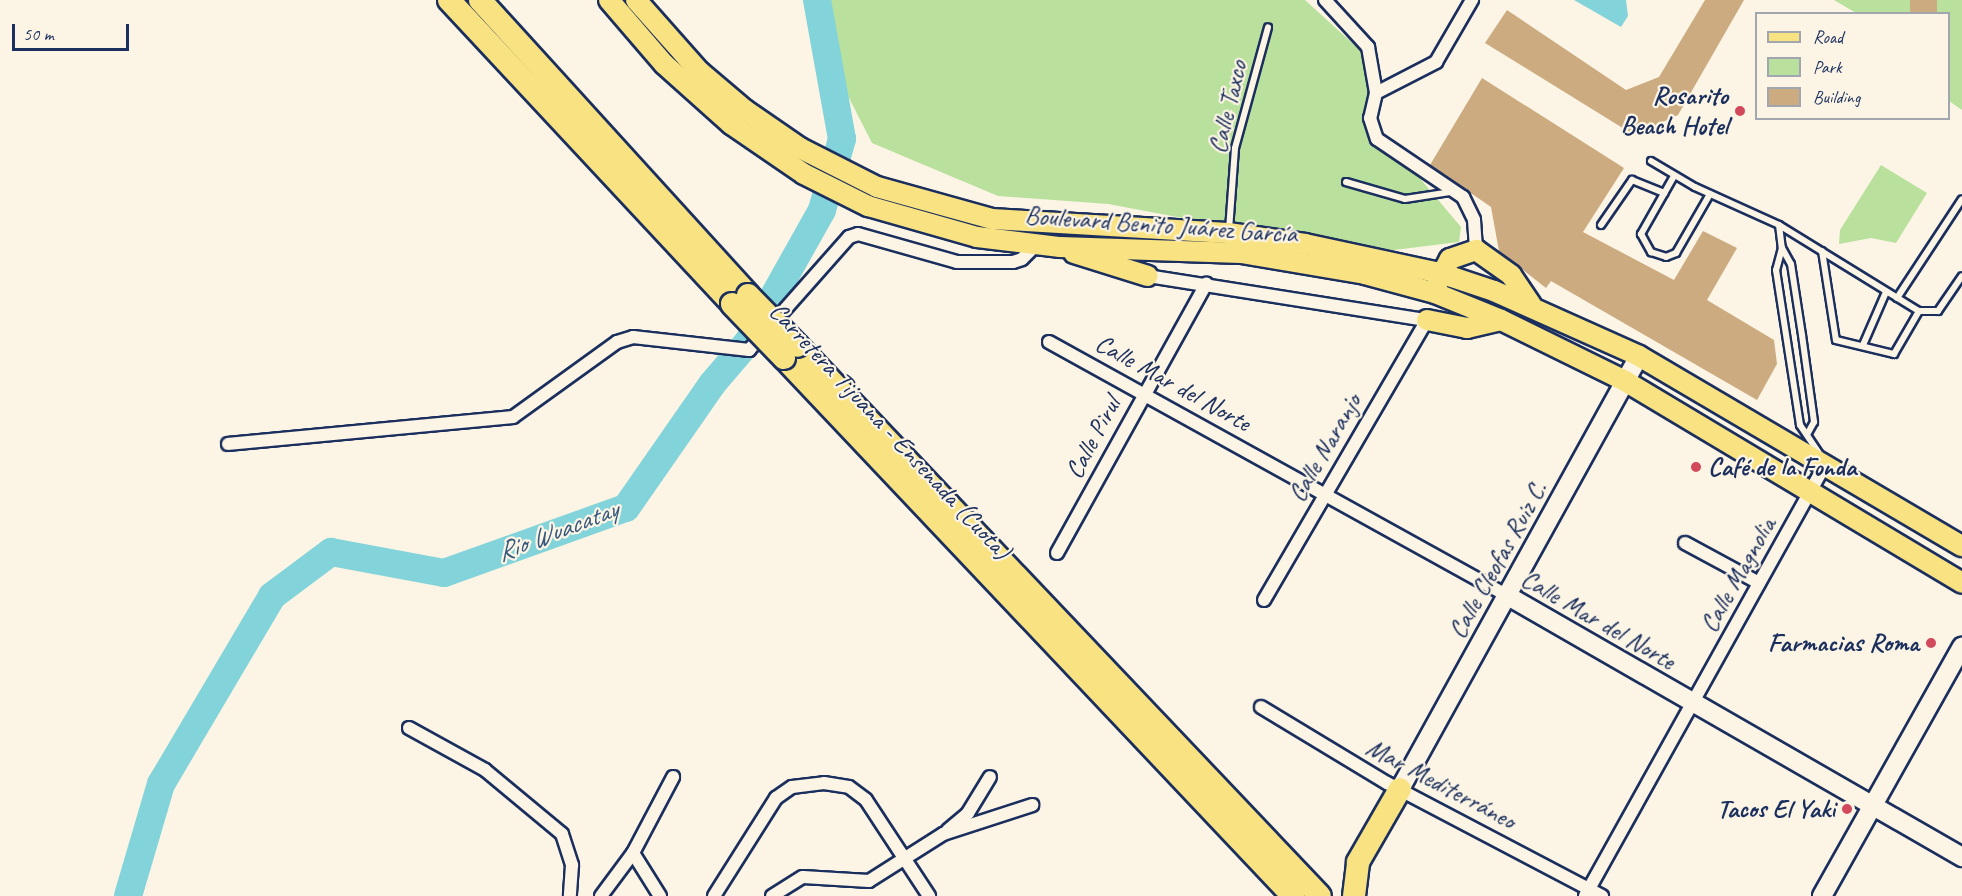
<!DOCTYPE html>
<meta charset="utf-8">
<style>
body{margin:0}
#map{position:relative;width:1962px;height:896px;overflow:hidden;background:#fcf5e5;font-family:Caveat,sans-serif}
div>[style]{position:absolute}
[style*='--x']{left:calc(var(--x)*1px);top:calc(var(--y)*1px);width:calc(var(--w)*1px);rotate:calc(var(--a)*1deg)}
.green>*{inset:0;background:#b9e09c}
.water>*{inset:0;background:#82d3da}
.river>*{height:28px;margin:-14px;padding:0 14px;transform-origin:14px;border-radius:14px;background:#82d3da}
.building>*{inset:0;background:#cdab80;transform-origin:0 0}
.roads{filter:drop-shadow(2px 0 #1b2f5e) drop-shadow(-2px 0 #1b2f5e) drop-shadow(0 2px #1b2f5e) drop-shadow(0 -2px #1b2f5e)}
.lane>*{height:6px;margin:-3px;padding:0 3px;transform-origin:3px;border-radius:3px;background:#fcf5e5}
.street>*{height:12px;margin:-6px;padding:0 6px;transform-origin:6px;border-radius:6px;background:#fcf5e5}
.secondary>*{height:18px;margin:-9px;padding:0 9px;transform-origin:9px;border-radius:9px;background:#fcf5e5}
.primary>*{height:20px;margin:-10px;padding:0 10px;transform-origin:10px;border-radius:10px;background:#f8e281}
.highway>*{height:22px;margin:-11px;padding:0 11px;transform-origin:11px;border-radius:11px;background:#f8e281}
.bridges{filter:drop-shadow(2px 0 #1b2f5e) drop-shadow(-2px 0 #1b2f5e) drop-shadow(0 2px #1b2f5e) drop-shadow(0 -2px #1b2f5e)}
.highway-bridge>*{height:22px;margin:-11px;padding:0 11px;transform-origin:11px;border-radius:11px;background:#f8e281}
.dots>*{width:16px;height:16px;translate:-50% -50%;box-sizing:border-box;border:3px solid #fcf5e5;border-radius:50%}
span{translate:-50% -50%;white-space:nowrap;text-align:center;line-height:1.15;-webkit-text-stroke:4.5px #fcf5e5;paint-order:stroke}
.poi-label{font-size:26px;color:#1b2f5e;font-weight:700}
.right{translate:-100% -50%;text-align:right}
.left{translate:0 -50%;text-align:left}
.street-label{font-size:26px;color:#1b2f5e}
.water-label{font-size:27px;color:#35587d;font-style:italic}
.legend{position:absolute;left:1755px;top:12px;width:195px;height:108px;box-sizing:border-box;background:#fcf5e5;border:2px solid #a2a6af;margin:0;padding:8px 10px;list-style:none;font-size:18px;color:#1b2f5e}
.legend li{display:flex;align-items:center;gap:12px;height:30px}
.legend b{width:30px;border:2px solid #a2a6af}
.scale{position:absolute;left:12px;top:24px;width:117px;height:27px;box-sizing:border-box;border:3px solid #1b2f5e;border-top:0;padding-left:8px;font-size:18px;line-height:21px;white-space:nowrap;color:#1b2f5e;-webkit-text-stroke:4px #fcf5e5;paint-order:stroke}
</style>
<div id="map">
<div class="green">
<div style="clip-path:polygon(823px 0,1305px 0,1361px 51px,1381px 87px,1369px 118px,1461px 227px,1459px 242px,1394px 250px,1321px 244px,1108px 204px,998px 196px,872px 143px,826px 53px)"></div>
<div style="clip-path:polygon(1834px 0,1962px 0,1962px 110px,1949px 101px,1948px 14px,1856px 13px)"></div>
<div style="clip-path:polygon(1881px 165px,1927px 193px,1896px 243px,1871px 238px,1839px 244px,1840px 230px)"></div>
</div>
<div class="water">
<div style="clip-path:polygon(1574px 0,1626px 0,1628px 16px,1621px 27px)"></div>
</div>
<div class="river">
<div style="--x:128;--y:896;--w:117;--a:-73.6"></div>
<div style="--x:161;--y:784;--w:218;--a:-59.4"></div>
<div style="--x:272;--y:596;--w:74;--a:-36.7"></div>
<div style="--x:331;--y:552;--w:115;--a:10.5"></div>
<div style="--x:444;--y:573;--w:193;--a:-19.7"></div>
<div style="--x:626;--y:508;--w:152;--a:-55.2"></div>
<div style="--x:713;--y:383;--w:54;--a:-49.5"></div>
<div style="--x:748;--y:342;--w:151;--a:-60.7"></div>
<div style="--x:822;--y:210;--w:74;--a:-74.3"></div>
<div style="--x:842;--y:139;--w:141;--a:-100.2"></div>
</div>
<div class="building">
<div style="clip-path:polygon(1705px 0,1744px 0,1678px 115px,1634px 135px,1485px 43px,1507px 10px,1626px 90px,1659px 77px)"></div>
<div style="left:1910px;top:0;width:27px;height:14px"></div>
<div style="clip-path:polygon(1482px 78px,1624px 168px,1583px 232px,1674px 280px,1703px 231px,1737px 248px,1707px 300px,1774px 340px,1777px 364px,1757px 400px,1551px 281px,1546px 288px,1499px 251px,1491px 207px,1430px 165px)"></div>
</div>
<div class="roads">
<div class="lane">
<div style="--x:1651;--y:161;--w:51;--a:30.6"></div>
<div style="--x:1695;--y:187;--w:92;--a:24.3"></div>
<div style="--x:1779;--y:225;--w:164;--a:31.6"></div>
<div style="--x:1919;--y:311;--w:19;--a:0"></div>
<div style="--x:1938;--y:311;--w:42;--a:-55.6"></div>
<div style="--x:1674;--y:176;--w:67;--a:119.6"></div>
<div style="--x:1641;--y:234;--w:21;--a:61"></div>
<div style="--x:1651;--y:252;--w:16;--a:18"></div>
<div style="--x:1666;--y:257;--w:11;--a:-22"></div>
<div style="--x:1676;--y:253;--w:68;--a:-60"></div>
<div style="--x:1346;--y:182;--w:61;--a:16.1"></div>
<div style="--x:1405;--y:199;--w:47;--a:-8.7"></div>
<div style="--x:1601;--y:225;--w:55;--a:-55.4"></div>
<div style="--x:1632;--y:180;--w:35;--a:22"></div>
<div style="--x:1779;--y:225;--w:23;--a:83"></div>
<div style="--x:1782;--y:248;--w:23;--a:105"></div>
<div style="--x:1776;--y:270;--w:157;--a:81.2"></div>
<div style="--x:1800;--y:425;--w:37;--a:56"></div>
<div style="--x:1229;--y:230;--w:82;--a:-85.8"></div>
<div style="--x:1235;--y:148;--w:125;--a:-74.7"></div>
<div style="--x:1782;--y:248;--w:18;--a:61"></div>
<div style="--x:1791;--y:264;--w:72;--a:81.2"></div>
<div style="--x:1802;--y:335;--w:88;--a:82.1"></div>
<div style="--x:1814;--y:422;--w:13;--a:119"></div>
<div style="--x:1822;--y:251;--w:90;--a:81.1"></div>
<div style="--x:1836;--y:340;--w:60;--a:13.6"></div>
<div style="--x:1894;--y:354;--w:50;--a:-59.8"></div>
<div style="--x:1897;--y:298;--w:118;--a:-56.7"></div>
<div style="--x:1863;--y:345;--w:58;--a:-66.5"></div>
</div>
<div class="street">
<div style="--x:1325;--y:0;--w:64;--a:47.5"></div>
<div style="--x:1368;--y:47;--w:47;--a:80.1"></div>
<div style="--x:1376;--y:93;--w:26;--a:103"></div>
<div style="--x:1370;--y:118;--w:22;--a:72"></div>
<div style="--x:1377;--y:139;--w:104;--a:34"></div>
<div style="--x:1463;--y:197;--w:25;--a:64"></div>
<div style="--x:1474;--y:220;--w:30;--a:86"></div>
<div style="--x:1376;--y:93;--w:68;--a:-27.3"></div>
<div style="--x:1436;--y:62;--w:72;--a:-59.9"></div>
<div style="--x:1148;--y:276;--w:282;--a:9"></div>
<div style="--x:1427;--y:320;--w:324;--a:120.2"></div>
<div style="--x:1049;--y:342;--w:525;--a:28.96"></div>
<div style="--x:228;--y:444;--w:286;--a:-5.4"></div>
<div style="--x:513;--y:417;--w:128;--a:-35.8"></div>
<div style="--x:617;--y:342;--w:17;--a:-17"></div>
<div style="--x:633;--y:337;--w:117;--a:6.4"></div>
<div style="--x:749;--y:350;--w:151;--a:-48.5"></div>
<div style="--x:849;--y:237;--w:9;--a:-18"></div>
<div style="--x:858;--y:234;--w:103;--a:15.8"></div>
<div style="--x:957;--y:262;--w:56;--a:0"></div>
<div style="--x:1013;--y:262;--w:9;--a:-18"></div>
<div style="--x:1022;--y:259;--w:20;--a:-45"></div>
<div style="--x:1685;--y:543;--w:84;--a:28.4"></div>
<div style="--x:1057;--y:553;--w:308;--a:-61"></div>
<div style="--x:1261;--y:707;--w:147;--a:31.1"></div>
<div style="--x:1387;--y:783;--w:243;--a:27.7"></div>
<div style="--x:409;--y:728;--w:87;--a:28.9"></div>
<div style="--x:485;--y:770;--w:100;--a:39.7"></div>
<div style="--x:562;--y:834;--w:33;--a:72"></div>
<div style="--x:572;--y:865;--w:31;--a:94"></div>
<div style="--x:948;--y:830;--w:26;--a:-40"></div>
<div style="--x:968;--y:813;--w:42;--a:-58.6"></div>
<div style="--x:633;--y:853;--w:51;--a:57.9"></div>
<div style="--x:601;--y:896;--w:54;--a:-53.3"></div>
<div style="--x:633;--y:853;--w:86;--a:-62.2"></div>
<div style="--x:714;--y:896;--w:116;--a:-57.7"></div>
<div style="--x:776;--y:798;--w:19;--a:-35"></div>
<div style="--x:792;--y:787;--w:32;--a:-7"></div>
<div style="--x:824;--y:783;--w:25;--a:9"></div>
<div style="--x:849;--y:787;--w:21;--a:37"></div>
<div style="--x:866;--y:800;--w:115;--a:56.7"></div>
<div style="--x:772;--y:896;--w:36;--a:-32"></div>
<div style="--x:803;--y:877;--w:66;--a:3.5"></div>
<div style="--x:869;--y:881;--w:88;--a:-32.4"></div>
<div style="--x:943;--y:834;--w:94;--a:-18"></div>
<div style="--x:1585;--y:896;--w:493;--a:-60.9"></div>
</div>
<div class="secondary">
<div style="--x:1508;--y:596;--w:524;--a:29.89"></div>
<div style="--x:1400;--y:789;--w:495;--a:-61.1"></div>
<div style="--x:1822;--y:896;--w:286;--a:-60.7"></div>
</div>
<div class="primary">
<div style="--x:609;--y:0;--w:84;--a:49.3"></div>
<div style="--x:664;--y:64;--w:90;--a:41.8"></div>
<div style="--x:731;--y:124;--w:88;--a:34.4"></div>
<div style="--x:804;--y:174;--w:72;--a:26.6"></div>
<div style="--x:868;--y:206;--w:113;--a:15.9"></div>
<div style="--x:977;--y:237;--w:84;--a:6.9"></div>
<div style="--x:1060;--y:247;--w:181;--a:1.9"></div>
<div style="--x:1241;--y:253;--w:126;--a:9.6"></div>
<div style="--x:1365;--y:274;--w:73;--a:15.2"></div>
<div style="--x:1435;--y:293;--w:71;--a:22.2"></div>
<div style="--x:1501;--y:320;--w:138;--a:26.2"></div>
<div style="--x:1625;--y:381;--w:393;--a:30.9"></div>
<div style="--x:636;--y:0;--w:96;--a:48.4"></div>
<div style="--x:700;--y:72;--w:59;--a:40.2"></div>
<div style="--x:745;--y:110;--w:67;--a:34.6"></div>
<div style="--x:800;--y:148;--w:86;--a:26.9"></div>
<div style="--x:877;--y:187;--w:119;--a:15.5"></div>
<div style="--x:992;--y:219;--w:236;--a:3.4"></div>
<div style="--x:1228;--y:233;--w:78;--a:8.1"></div>
<div style="--x:1305;--y:244;--w:138;--a:12.1"></div>
<div style="--x:1440;--y:273;--w:57;--a:18.4"></div>
<div style="--x:1494;--y:291;--w:159;--a:24.1"></div>
<div style="--x:1639;--y:356;--w:375;--a:30.5"></div>
<div style="--x:1074;--y:253;--w:77;--a:17.3"></div>
<div style="--x:1437;--y:284;--w:28;--a:-63"></div>
<div style="--x:1450;--y:259;--w:28;--a:-19"></div>
<div style="--x:1476;--y:250;--w:43;--a:35.5"></div>
<div style="--x:1511;--y:275;--w:36;--a:56"></div>
<div style="--x:1427;--y:320;--w:41;--a:11.3"></div>
<div style="--x:1467;--y:328;--w:35;--a:-13"></div>
</div>
<div class="highway">
<div style="--x:449;--y:0;--w:415;--a:47"></div>
<div style="--x:480;--y:0;--w:399;--a:47.7"></div>
<div style="--x:798;--y:346;--w:758;--a:46.5"></div>
<div style="--x:784;--y:358;--w:741;--a:46.59"></div>
<div style="--x:1354;--y:896;--w:34;--a:-83"></div>
<div style="--x:1358;--y:862;--w:84;--a:-60.1"></div>
</div>
</div>
<div class="bridges">
<div class="highway-bridge">
<div style="--x:748;--y:295;--w:71;--a:45.6"></div>
<div style="--x:732;--y:304;--w:75;--a:46.1"></div>
</div>
</div>
<div class="dots">
<div style="left:1740px;top:111px;background:#d1495b"></div>
<div style="left:1696px;top:467px;background:#d1495b"></div>
<div style="left:1931px;top:643px;background:#d1495b"></div>
<div style="left:1847px;top:809px;background:#d1495b"></div>
</div>
<div class="poi-label">
<span class="right" style="left:1728px;top:111px">Rosarito<br>Beach Hotel</span>
<span class="left" style="left:1708px;top:467px">Café de la Fonda</span>
<span class="right" style="left:1919px;top:643px">Farmacias Roma</span>
<span class="right" style="left:1835px;top:809px">Tacos El Yaki</span>
</div>
<div class="street-label">
<span style="left:1228px;top:107px;rotate:-77deg">Calle Taxco</span>
<span style="left:1161px;top:225px;rotate:4deg">Boulevard Benito Juárez García</span>
<span style="left:1173px;top:383px;rotate:29deg">Calle Mar del Norte</span>
<span style="left:890px;top:431px;rotate:47deg">Carretera Tijuana - Ensenada (Cuota)</span>
<span style="left:1093px;top:438px;rotate:-62deg">Calle Pirul</span>
<span style="left:1325px;top:448px;rotate:-60deg">Calle Naranjo</span>
<span style="left:1498px;top:560px;rotate:-61deg">Calle Cleofas Ruiz C.</span>
<span style="left:1738px;top:575px;rotate:-61deg">Calle Magnolia</span>
<span style="left:1598px;top:620px;rotate:30deg">Calle Mar del Norte</span>
<span style="left:1441px;top:784px;rotate:28deg">Mar Mediterráneo</span>
</div>
<div class="water-label">
<span style="left:557px;top:531px;rotate:-21deg">Rio Wuacatay</span>
</div>
<ul class="legend">
<li><b style="height:8px;background:#f8e281"></b>Road</li>
<li><b style="height:16px;background:#b9e09c"></b>Park</li>
<li><b style="height:16px;background:#cdab80"></b>Building</li>
</ul>
<div class="scale">50 m</div>
</div>
